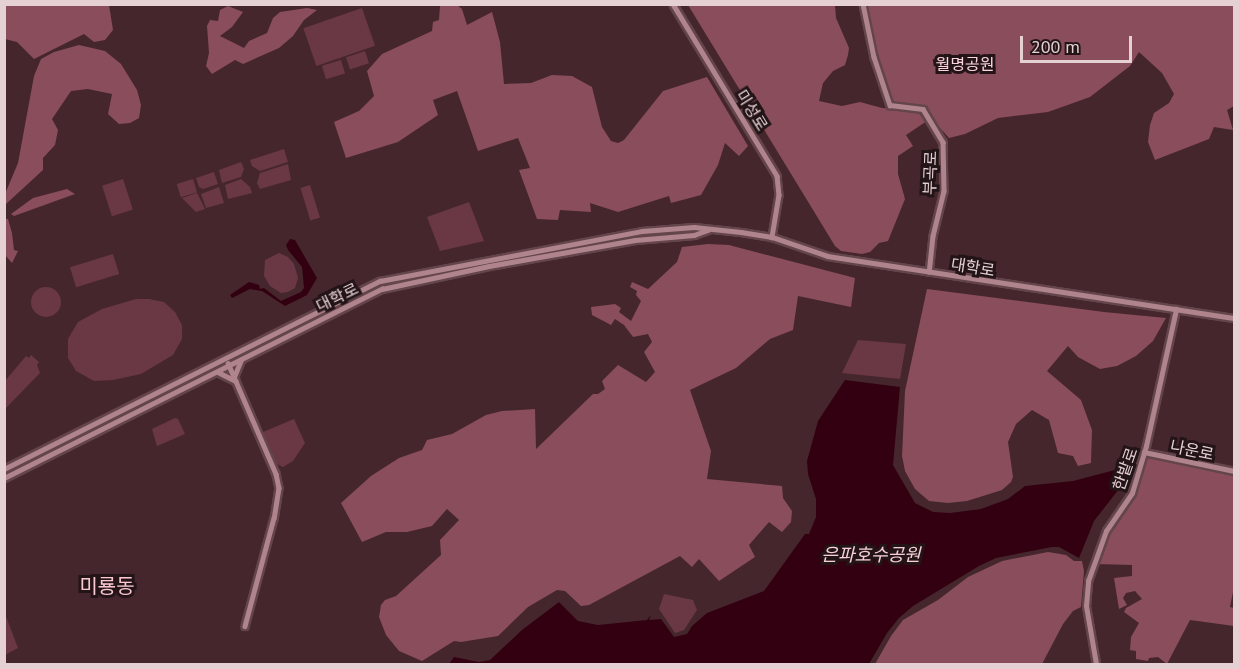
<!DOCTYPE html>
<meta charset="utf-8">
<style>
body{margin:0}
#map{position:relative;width:1239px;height:669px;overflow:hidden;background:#46262d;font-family:"PT Sans","Noto Sans KR",sans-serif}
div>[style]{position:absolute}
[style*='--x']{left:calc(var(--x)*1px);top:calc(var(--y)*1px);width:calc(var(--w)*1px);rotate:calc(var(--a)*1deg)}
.green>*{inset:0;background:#693844;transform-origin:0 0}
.round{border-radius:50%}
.forest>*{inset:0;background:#894d5b}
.water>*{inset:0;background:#320011}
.roads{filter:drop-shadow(2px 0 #63454b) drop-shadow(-2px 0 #63454b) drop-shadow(0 2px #63454b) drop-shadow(0 -2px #63454b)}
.secondary>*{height:4.5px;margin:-2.25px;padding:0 2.25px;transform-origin:2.25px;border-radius:2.25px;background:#b0848c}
span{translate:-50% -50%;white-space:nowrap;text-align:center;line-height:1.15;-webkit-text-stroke:6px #231417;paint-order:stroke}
.park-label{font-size:16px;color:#fcd5dc}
.street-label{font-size:16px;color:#e5d0d3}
.water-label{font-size:18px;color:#f7d0d7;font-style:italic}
.quarter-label{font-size:20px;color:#fbc7d1}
.frame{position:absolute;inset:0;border:6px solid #e5d0d3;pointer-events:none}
.scale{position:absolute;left:1020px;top:36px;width:112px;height:27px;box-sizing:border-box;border:3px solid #e5d0d3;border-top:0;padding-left:8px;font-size:18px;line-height:21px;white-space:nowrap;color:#e5d0d3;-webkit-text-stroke:4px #231417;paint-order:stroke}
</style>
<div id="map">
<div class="green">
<div style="left:362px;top:8px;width:40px;height:62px;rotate:71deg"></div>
<div style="left:365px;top:51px;width:13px;height:20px;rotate:72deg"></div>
<div style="left:341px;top:60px;width:14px;height:20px;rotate:73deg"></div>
<div style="clip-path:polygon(284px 149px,288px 162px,260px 171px,252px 166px,250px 160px)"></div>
<div style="clip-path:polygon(241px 162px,244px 169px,241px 177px,222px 183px,219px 170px)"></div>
<div style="clip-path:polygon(288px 164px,291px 180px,260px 189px,257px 183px,260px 173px)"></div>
<div style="clip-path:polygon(214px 172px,218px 184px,203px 189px,199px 187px,196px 178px)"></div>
<div style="left:123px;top:179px;width:32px;height:22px;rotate:72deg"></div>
<div style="left:193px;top:179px;width:14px;height:17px;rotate:73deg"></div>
<div style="clip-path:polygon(241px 179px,250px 187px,252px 193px,228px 199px,225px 185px)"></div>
<div style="left:310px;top:185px;width:34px;height:10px;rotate:73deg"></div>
<div style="clip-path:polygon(219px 187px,224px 203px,206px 208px,201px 194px)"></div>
<div style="clip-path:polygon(197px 193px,205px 209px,196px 212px,182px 198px)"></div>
<div style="clip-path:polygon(469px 202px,484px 241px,440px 251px,427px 217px)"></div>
<div style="clip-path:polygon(279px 253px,288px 257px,294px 264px,298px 278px,295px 288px,288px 292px,281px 293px,270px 286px,264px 276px,265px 260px)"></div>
<div style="left:113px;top:254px;width:21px;height:45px;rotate:73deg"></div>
<div class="round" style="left:31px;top:287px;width:30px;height:30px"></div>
<div style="clip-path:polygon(136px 299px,149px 299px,164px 302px,175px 312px,182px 325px,182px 339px,173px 355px,141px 374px,113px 380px,94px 381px,76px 371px,68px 358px,68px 339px,78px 322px,102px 309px)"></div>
<div style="clip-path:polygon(858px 340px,906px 344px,900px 379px,842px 373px)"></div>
<div style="clip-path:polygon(31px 355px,39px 362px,37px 365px,40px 373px,5px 409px,5px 381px,26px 356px,29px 358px)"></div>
<div style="clip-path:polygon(175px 418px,178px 419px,185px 434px,157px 446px,152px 429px)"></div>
<div style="clip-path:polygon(294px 419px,305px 443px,293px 461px,283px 467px,277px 464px,263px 432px)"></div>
<div style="clip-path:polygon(664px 594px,693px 600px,697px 610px,684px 630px,675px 633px,659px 609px)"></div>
<div style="clip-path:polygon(5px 614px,18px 648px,5px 655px,4px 655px)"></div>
</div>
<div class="forest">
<div style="clip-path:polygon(4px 5px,109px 5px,113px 30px,105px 40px,94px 42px,84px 34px,34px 59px,17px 42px,5px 39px)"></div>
<div style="clip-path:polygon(443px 5px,457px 5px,462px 9px,467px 25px,492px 12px,500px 42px,504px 84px,531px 83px,552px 75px,572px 76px,592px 87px,602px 127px,611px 141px,618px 143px,624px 140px,663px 91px,707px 77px,748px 146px,739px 156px,725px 143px,718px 165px,701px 195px,671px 203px,669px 196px,618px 212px,590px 203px,591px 212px,560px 210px,558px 220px,537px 219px,519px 170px,530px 168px,518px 138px,478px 151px,457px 91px,433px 100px,438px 115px,398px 142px,346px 158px,334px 122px,359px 111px,374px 96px,367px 71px,382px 54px,432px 31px,433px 22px,439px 20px,440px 6px)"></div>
<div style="clip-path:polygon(688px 5px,835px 5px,836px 18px,849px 48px,848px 55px,845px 65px,833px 71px,823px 83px,819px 101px,842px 106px,860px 102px,882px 108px,916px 111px,927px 121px,906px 135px,913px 146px,898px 156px,898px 174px,905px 199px,888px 241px,879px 243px,870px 252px,862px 254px,841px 251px,835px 246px)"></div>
<div style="clip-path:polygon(865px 5px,1234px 5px,1234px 106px,1227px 110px,1233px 130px,1214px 127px,1209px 139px,1155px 160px,1148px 142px,1150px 125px,1154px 113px,1169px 103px,1174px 94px,1162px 73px,1139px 52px,1130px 66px,1090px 97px,1048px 112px,998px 118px,965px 134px,949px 138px,921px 107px,893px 104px,890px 101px,874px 57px)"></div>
<div style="clip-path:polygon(228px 6px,243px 12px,232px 27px,220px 36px,244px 48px,249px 41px,267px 33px,273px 18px,280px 12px,307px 8px,317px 10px,304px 20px,293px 36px,279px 48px,243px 64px,235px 60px,212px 74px,206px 66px,209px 53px,207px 26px,210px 20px,218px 21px,220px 10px)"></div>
<div style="clip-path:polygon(79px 45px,105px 51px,121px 64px,137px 90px,141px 105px,139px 118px,130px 123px,119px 124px,108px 114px,112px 94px,88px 89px,71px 91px,52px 119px,58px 130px,55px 145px,43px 158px,43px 170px,6px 204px,5px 194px,18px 163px,34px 76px,41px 59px,54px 52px)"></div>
<div style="clip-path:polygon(67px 189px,75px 194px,14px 216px,11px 214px,33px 198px)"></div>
<div style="clip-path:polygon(4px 219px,8px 219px,12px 233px,14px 250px,18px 251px,12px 263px,5px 255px)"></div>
<div style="clip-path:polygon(708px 244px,729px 245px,855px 278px,851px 307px,798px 296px,793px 330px,770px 339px,736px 368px,690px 390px,711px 451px,707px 479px,782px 486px,783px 498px,792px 511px,791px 522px,782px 532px,769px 522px,749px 545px,755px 557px,719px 581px,699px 559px,692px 567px,680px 556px,589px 605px,581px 606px,565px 591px,557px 590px,528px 607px,498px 636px,461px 642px,454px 641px,422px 661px,399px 651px,386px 635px,379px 617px,381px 605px,385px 600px,396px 596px,441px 555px,440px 540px,459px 520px,447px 509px,432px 526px,407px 532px,386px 532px,362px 542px,341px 503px,371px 476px,399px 458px,422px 450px,427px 440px,452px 434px,486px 415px,502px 411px,535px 409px,536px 449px,593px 394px,598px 394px,605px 389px,602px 381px,618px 365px,646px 382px,655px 372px,644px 352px,652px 342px,648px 334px,633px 337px,624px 325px,615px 319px,611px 325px,592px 315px,591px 307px,615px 304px,621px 308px,619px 312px,631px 321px,641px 301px,636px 295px,637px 291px,630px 287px,632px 282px,648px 289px,677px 262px,682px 247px)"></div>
<div style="clip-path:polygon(927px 289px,1104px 312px,1166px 318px,1153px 341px,1136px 356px,1117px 366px,1100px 369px,1078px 357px,1068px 346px,1047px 371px,1081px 400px,1092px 430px,1091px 463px,1078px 466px,1073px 456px,1058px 453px,1049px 420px,1032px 410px,1016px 424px,1008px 442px,1013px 477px,1011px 482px,1002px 490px,967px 501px,948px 503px,929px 501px,915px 489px,905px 471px,902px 456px,905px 391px)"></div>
<div style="clip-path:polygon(1150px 455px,1234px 476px,1234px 587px,1230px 607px,1234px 608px,1234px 626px,1190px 620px,1167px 664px,1158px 657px,1149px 658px,1148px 661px,1136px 659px,1136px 651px,1130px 650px,1131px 637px,1139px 623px,1124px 612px,1126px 608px,1142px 599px,1135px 591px,1126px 593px,1123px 598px,1127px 605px,1119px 609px,1114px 578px,1132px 576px,1132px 565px,1096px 564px,1109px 534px,1136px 496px,1146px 458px)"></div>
<div style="clip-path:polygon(1048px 552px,1066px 555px,1074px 561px,1082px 561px,1084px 571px,1081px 607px,1073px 611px,1063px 624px,1042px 664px,875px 664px,891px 636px,903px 620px,938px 600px,968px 577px,1002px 561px)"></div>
</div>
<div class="water">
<div style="clip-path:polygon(290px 239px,295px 240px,317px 278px,307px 295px,285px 306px,262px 291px,250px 289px,232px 298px,230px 295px,249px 282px,259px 285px,260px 289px,264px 288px,281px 301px,301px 292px,304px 288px,302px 267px,288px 250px,286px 245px)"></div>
<div style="clip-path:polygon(845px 380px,900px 387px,893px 465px,915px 503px,933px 512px,950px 513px,981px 509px,1008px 499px,1025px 486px,1073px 481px,1115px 470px,1124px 475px,1119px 489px,1094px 521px,1079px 558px,1059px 547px,1052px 547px,996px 558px,979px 566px,913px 606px,899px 618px,887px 633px,869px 664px,449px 664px,454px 657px,479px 662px,490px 660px,522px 630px,559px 602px,578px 621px,598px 625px,647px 620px,651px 615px,649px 620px,661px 619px,674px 637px,687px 634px,692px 626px,707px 613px,764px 591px,805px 534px,809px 534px,816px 517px,816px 499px,808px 474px,807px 461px,818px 421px)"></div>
</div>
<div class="roads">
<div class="secondary">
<div style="--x:673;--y:4;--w:201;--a:58.8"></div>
<div style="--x:777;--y:176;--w:19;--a:84"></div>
<div style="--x:779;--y:195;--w:43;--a:99.5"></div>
<div style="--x:863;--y:4;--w:54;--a:78.3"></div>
<div style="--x:874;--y:57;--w:51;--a:71.6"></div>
<div style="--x:890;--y:105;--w:33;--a:7"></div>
<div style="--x:923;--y:109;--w:39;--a:59"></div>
<div style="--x:943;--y:142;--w:49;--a:88.8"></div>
<div style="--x:944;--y:191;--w:46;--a:103.7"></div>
<div style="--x:933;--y:236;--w:36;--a:96"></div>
<div style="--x:228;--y:363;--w:121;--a:66.6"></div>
<div style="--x:276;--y:474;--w:14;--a:78"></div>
<div style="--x:279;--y:488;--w:30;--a:99"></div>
<div style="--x:274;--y:518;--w:112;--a:105"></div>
<div style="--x:218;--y:372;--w:20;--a:27"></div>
<div style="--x:234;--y:377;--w:18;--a:-68"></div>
<div style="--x:1144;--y:452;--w:92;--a:11.9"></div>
<div style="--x:4;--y:469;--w:420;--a:-26.6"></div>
<div style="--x:380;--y:281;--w:267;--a:-10.8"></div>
<div style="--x:642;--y:231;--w:52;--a:-4.4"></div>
<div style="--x:694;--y:227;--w:47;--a:6.1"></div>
<div style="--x:741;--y:232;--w:31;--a:9"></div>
<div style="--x:772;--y:237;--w:59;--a:18.7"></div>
<div style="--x:828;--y:256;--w:411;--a:8.7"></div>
<div style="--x:4;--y:478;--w:423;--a:-26.6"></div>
<div style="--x:382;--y:289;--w:109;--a:-12.1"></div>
<div style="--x:489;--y:266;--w:148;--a:-10.1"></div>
<div style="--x:635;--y:240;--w:59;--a:-4.8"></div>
<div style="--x:694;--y:235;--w:15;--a:-20"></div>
<div style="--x:1096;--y:664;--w:59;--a:-99.8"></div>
<div style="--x:1086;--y:606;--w:25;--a:-85"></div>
<div style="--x:1088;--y:581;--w:53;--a:-70.2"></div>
<div style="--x:1106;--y:531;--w:46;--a:-55.6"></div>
<div style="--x:1132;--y:493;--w:49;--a:-73.4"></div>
<div style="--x:1146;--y:446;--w:140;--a:-77.6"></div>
</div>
</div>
<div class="park-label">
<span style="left:965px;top:64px">월명공원</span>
</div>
<div class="street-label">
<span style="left:752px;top:110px;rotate:58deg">미성로</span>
<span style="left:930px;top:173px;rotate:-88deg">부곡로</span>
<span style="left:973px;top:267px;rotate:9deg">대학로</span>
<span style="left:337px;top:297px;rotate:-26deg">대학로</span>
<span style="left:1192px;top:450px;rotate:12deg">나운로</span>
<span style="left:1125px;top:469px;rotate:-71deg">한밭로</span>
</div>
<div class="water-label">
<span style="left:871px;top:555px">은파호수공원</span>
</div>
<div class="quarter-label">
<span style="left:107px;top:586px">미룡동</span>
</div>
<div class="frame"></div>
<div class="scale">200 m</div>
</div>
